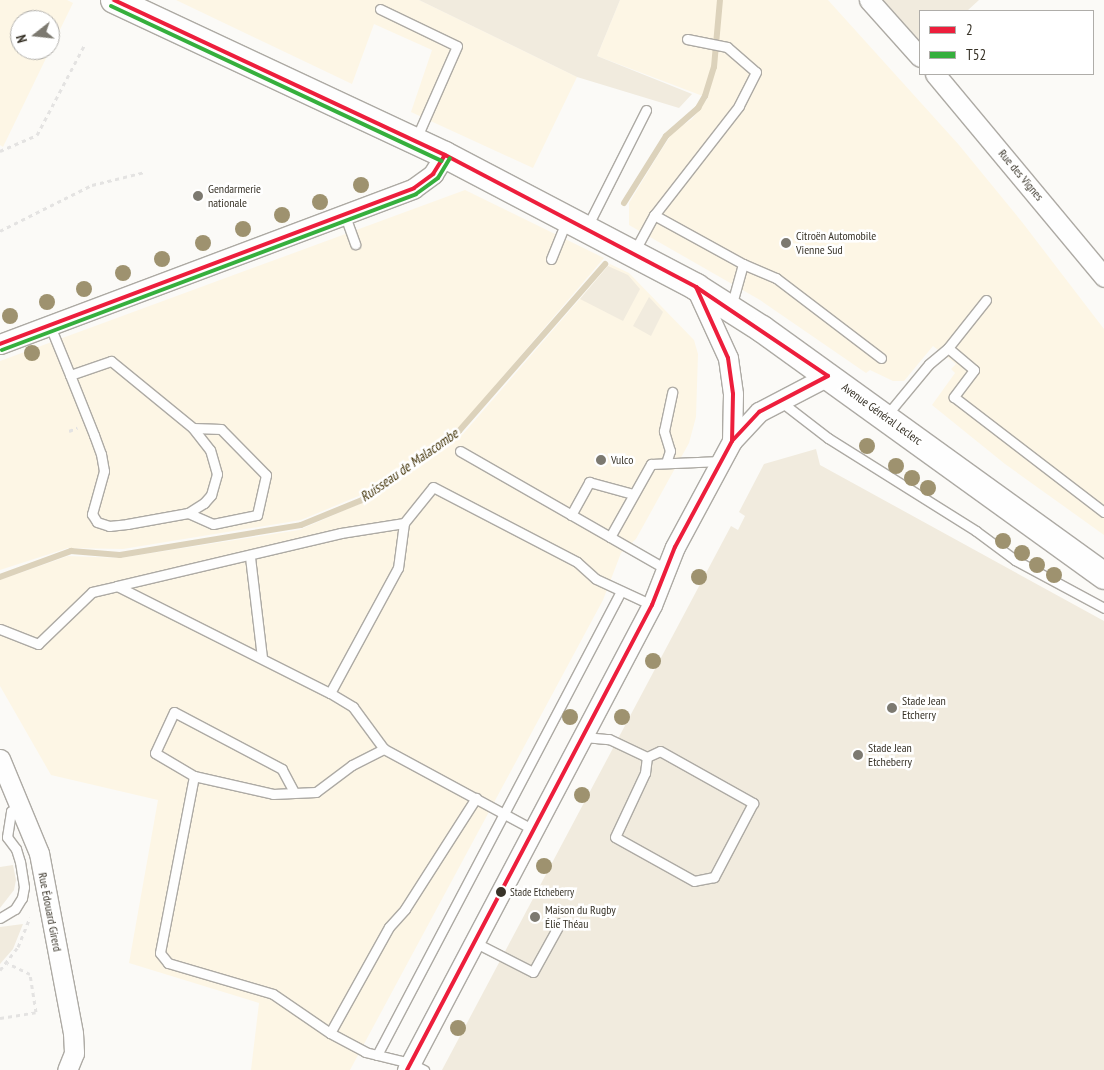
<!DOCTYPE html>
<meta charset="utf-8">
<style>
body{margin:0}
#map{position:relative;width:1104px;height:1070px;overflow:hidden;background:#fbfaf7;font-family:"PT Sans Narrow",sans-serif}
div>[style]{position:absolute}
[style*='--x']{left:calc(var(--x)*1px);top:calc(var(--y)*1px);width:calc(var(--w)*1px);rotate:calc(var(--a)*1deg)}
.built>*{inset:0;background:#fdf6e5}
.green>*{inset:0;background:#f1ebde}
.stream>*{height:6px;margin:-3px;padding:0 3px;transform-origin:3px;border-radius:3px;background:#dcd2bb}
.path>*{height:3px;margin-top:-1.5px;transform-origin:0;background:repeating-linear-gradient(90deg,#e4e3e2 0 4px,transparent 0 8px)}
.roads{filter:drop-shadow(1px 0 #adaaa4) drop-shadow(-1px 0 #adaaa4) drop-shadow(0 1px #adaaa4) drop-shadow(0 -1px #adaaa4)}
.lane>*{height:9px;margin:-4.5px;padding:0 4.5px;transform-origin:4.5px;border-radius:4.5px;background:#fefefe}
.street>*{height:19px;margin:-9.5px;padding:0 9.5px;transform-origin:9.5px;border-radius:9.5px;background:#fefefe}
.secondary>*{height:26px;margin:-13px;padding:0 13px;transform-origin:13px;border-radius:13px;background:#fefefe}
.bus-1>*{height:4px;margin:-2px;padding:0 2px;transform-origin:2px;border-radius:2px;background:#ed1e3c}
.bus-2>*{height:4px;margin:-2px;padding:0 2px;transform-origin:2px;border-radius:2px;background:#36af3d}
.trees>*{width:16px;height:16px;margin:-8px;border-radius:50%;background:#9e926f}
.dots>*{width:14px;height:14px;translate:-50% -50%;box-sizing:border-box;border:2px solid #fff;border-radius:50%}
span{translate:-50% -50%;white-space:nowrap;text-align:center;line-height:1.15;-webkit-text-stroke:5px #fff;paint-order:stroke}
.bus-label{font-size:11px;color:#383328}
.left{translate:0 -50%;text-align:left}
.street-label{font-size:12px;color:#383328}
.poi-label{font-size:12px;color:#383328}
.water-label{font-size:14px;color:#44350a;font-style:italic}
.legend{position:absolute;left:919px;top:10px;width:175px;height:65px;box-sizing:border-box;background:#fff;border:1px solid #afada9;margin:0;padding:6px 9px;list-style:none;font-size:15px;color:#383328}
.legend li{display:flex;align-items:center;gap:10px;height:25px}
.legend b{width:25px;border:1px solid #afada9}
.north{position:absolute;left:10px;top:10px;width:50px;height:50px;box-sizing:border-box;background:#fff;border:1px solid #afada9;border-radius:50%;rotate:254deg;font-size:14px;font-weight:700;line-height:20px;text-align:center;color:#383328}
.north::after{content:'';display:block;margin:auto;width:18px;height:22px;background:#7c7970;clip-path:polygon(50% 0,100% 100%,50% 72%,0 100%)}
</style>
<div id="map">
<div class="built">
<div style="clip-path:polygon(0 0,67px 0,73px 3px,50px 50px,50px 20px,20px 20px,20px 50px,50px 50px,3px 147px,0 145px)"></div>
<div style="clip-path:polygon(176px 0,419px 0,577px 77px,533px 168px,411px 112px,432px 50px,374px 24px,352px 84px)"></div>
<div style="clip-path:polygon(620px 0,828px 0,959px 145px,1022px 222px,1104px 329px,1104px 535px,1005px 464px,932px 405px,955px 373px,951px 369px,956px 364px,933px 346px,904px 381px,893px 381px,870px 370px,866px 373px,760px 300px,629px 225px,629px 203px,660px 152px,673px 132px,692px 119px,708px 98px,597px 56px)"></div>
<div style="clip-path:polygon(465px 190px,604px 258px,458px 429px,361px 495px,301px 520px,123px 549px,68px 548px,0 570px,0 361px)"></div>
<div style="clip-path:polygon(610px 264px,629px 273px,694px 340px,698px 354px,696px 417px,689px 443px,636px 539px,621px 553px,603px 600px,350px 1070px,251px 1070px,259px 1003px,129px 963px,158px 800px,51px 775px,0 686px,0 580px,68px 556px,120px 558px,299px 530px,364px 502px,463px 434px)"></div>
</div>
<div class="green">
<div style="clip-path:polygon(419px 0,620px 0,597px 56px,692px 94px,679px 108px,577px 77px)"></div>
<div style="clip-path:polygon(883px 0,979px 0,967px 11px,920px 11px,920px 41px)"></div>
<div style="clip-path:polygon(608px 266px,628px 275px,640px 289px,623px 321px,580px 299px)"></div>
<div style="clip-path:polygon(649px 297px,663px 312px,651px 336px,633px 326px)"></div>
<div style="clip-path:polygon(816px 449px,820px 465px,1104px 621px,1104px 1070px,442px 1070px,731px 526px,738px 530px,745px 516px,739px 512px,764px 464px)"></div>
<div style="clip-path:polygon(13px 865px,16px 880px,14px 890px,0 908px,0 867px)"></div>
<div style="clip-path:polygon(23px 924px,13px 949px,0 964px,0 927px)"></div>
</div>
<div class="stream">
<div style="--x:624;--y:203;--w:79;--a:-57.9"></div>
<div style="--x:666;--y:136;--w:43;--a:-41.2"></div>
<div style="--x:698;--y:108;--w:14;--a:-60"></div>
<div style="--x:705;--y:96;--w:30;--a:-73"></div>
<div style="--x:714;--y:67;--w:67;--a:-84.9"></div>
<div style="--x:0;--y:577;--w:76;--a:-20.1"></div>
<div style="--x:71;--y:551;--w:49;--a:4.7"></div>
<div style="--x:120;--y:555;--w:183;--a:-9.4"></div>
<div style="--x:301;--y:525;--w:66;--a:-22.3"></div>
<div style="--x:362;--y:500;--w:119;--a:-35.4"></div>
<div style="--x:459;--y:431;--w:222;--a:-48.8"></div>
</div>
<div class="path">
<div style="--x:0;--y:151;--w:40;--a:-23.4"></div>
<div style="--x:37;--y:135;--w:103;--a:-62.2"></div>
<div style="--x:0;--y:231;--w:103;--a:-26.6"></div>
<div style="--x:92;--y:185;--w:55;--a:-13.8"></div>
<div style="--x:69;--y:431;--w:9;--a:-21"></div>
<div style="--x:0;--y:970;--w:29;--a:-52"></div>
<div style="--x:18;--y:947;--w:32;--a:-68"></div>
<div style="--x:0;--y:1018;--w:36;--a:-9"></div>
<div style="--x:36;--y:1012;--w:38;--a:-99"></div>
<div style="--x:30;--y:974;--w:25;--a:-154"></div>
</div>
<div class="roads">
<div class="lane">
<div style="--x:380;--y:9;--w:85;--a:25.7"></div>
<div style="--x:457;--y:46;--w:102;--a:113.8"></div>
<div style="--x:687;--y:39;--w:41;--a:11.3"></div>
<div style="--x:727;--y:47;--w:38;--a:41"></div>
<div style="--x:756;--y:72;--w:38;--a:117"></div>
<div style="--x:739;--y:106;--w:138;--a:127.9"></div>
<div style="--x:654;--y:215;--w:102;--a:28.8"></div>
<div style="--x:743;--y:264;--w:45;--a:105.6"></div>
<div style="--x:345;--y:216;--w:30;--a:70"></div>
<div style="--x:587;--y:227;--w:131;--a:-63.2"></div>
<div style="--x:634;--y:252;--w:42;--a:-61.6"></div>
<div style="--x:551;--y:259;--w:40;--a:-68"></div>
<div style="--x:743;--y:264;--w:36;--a:23"></div>
<div style="--x:776;--y:278;--w:132;--a:37.3"></div>
<div style="--x:986;--y:300;--w:61;--a:128.4"></div>
<div style="--x:948;--y:348;--w:34;--a:40"></div>
<div style="--x:974;--y:370;--w:34;--a:127"></div>
<div style="--x:954;--y:397;--w:189;--a:37.5"></div>
<div style="--x:50;--y:326;--w:53;--a:67.8"></div>
<div style="--x:70;--y:375;--w:65;--a:68.2"></div>
<div style="--x:94;--y:435;--w:20;--a:70"></div>
<div style="--x:101;--y:454;--w:17;--a:80"></div>
<div style="--x:104;--y:471;--w:45;--a:105.6"></div>
<div style="--x:92;--y:514;--w:9;--a:58"></div>
<div style="--x:97;--y:522;--w:13;--a:18"></div>
<div style="--x:109;--y:526;--w:18;--a:-6"></div>
<div style="--x:127;--y:524;--w:62;--a:-10.2"></div>
<div style="--x:188;--y:513;--w:19;--a:-32"></div>
<div style="--x:204;--y:503;--w:11;--a:-49"></div>
<div style="--x:211;--y:495;--w:22;--a:-74"></div>
<div style="--x:217;--y:474;--w:25;--a:-106"></div>
<div style="--x:210;--y:450;--w:28;--a:-128"></div>
<div style="--x:193;--y:428;--w:106;--a:-140.7"></div>
<div style="--x:111;--y:361;--w:43;--a:161.1"></div>
<div style="--x:780;--y:401;--w:61;--a:37.6"></div>
<div style="--x:828;--y:438;--w:175;--a:32.1"></div>
<div style="--x:976;--y:531;--w:49;--a:36.6"></div>
<div style="--x:1015;--y:560;--w:101;--a:28.3"></div>
<div style="--x:886;--y:416;--w:67;--a:-50.4"></div>
<div style="--x:929;--y:364;--w:25;--a:-40"></div>
<div style="--x:460;--y:451;--w:237;--a:29.8"></div>
<div style="--x:666;--y:463;--w:13;--a:-72"></div>
<div style="--x:670;--y:451;--w:21;--a:-107"></div>
<div style="--x:664;--y:431;--w:40;--a:-78"></div>
<div style="--x:188;--y:513;--w:27;--a:24"></div>
<div style="--x:213;--y:524;--w:45;--a:-11.6"></div>
<div style="--x:257;--y:515;--w:41;--a:-77.3"></div>
<div style="--x:266;--y:475;--w:64;--a:-134.4"></div>
<div style="--x:221;--y:429;--w:28;--a:-178"></div>
<div style="--x:571;--y:515;--w:38;--a:-61"></div>
<div style="--x:589;--y:482;--w:46;--a:15.3"></div>
<div style="--x:404;--y:523;--w:64;--a:171"></div>
<div style="--x:341;--y:533;--w:230;--a:166.7"></div>
<div style="--x:117;--y:586;--w:238;--a:26.7"></div>
<div style="--x:330;--y:693;--w:27;--a:31"></div>
<div style="--x:353;--y:707;--w:52;--a:53.6"></div>
<div style="--x:384;--y:749;--w:168;--a:28.4"></div>
<div style="--x:610;--y:537;--w:84;--a:-60.7"></div>
<div style="--x:651;--y:464;--w:70;--a:-2.5"></div>
<div style="--x:250;--y:557;--w:102;--a:83.2"></div>
<div style="--x:0;--y:629;--w:41;--a:21.5"></div>
<div style="--x:38;--y:644;--w:75;--a:-43.9"></div>
<div style="--x:92;--y:592;--w:26;--a:-13"></div>
<div style="--x:330;--y:693;--w:142;--a:-61.5"></div>
<div style="--x:398;--y:568;--w:45;--a:-82.4"></div>
<div style="--x:404;--y:523;--w:46;--a:-51.1"></div>
<div style="--x:433;--y:487;--w:162;--a:27.5"></div>
<div style="--x:577;--y:562;--w:25;--a:42"></div>
<div style="--x:596;--y:579;--w:62;--a:24.9"></div>
<div style="--x:584;--y:737;--w:25;--a:5"></div>
<div style="--x:609;--y:739;--w:42;--a:25.3"></div>
<div style="--x:647;--y:757;--w:14;--a:-25"></div>
<div style="--x:660;--y:751;--w:107;--a:29.2"></div>
<div style="--x:753;--y:803;--w:84;--a:117.8"></div>
<div style="--x:714;--y:877;--w:20;--a:169"></div>
<div style="--x:694;--y:881;--w:90;--a:-150.9"></div>
<div style="--x:615;--y:837;--w:71;--a:-64.9"></div>
<div style="--x:645;--y:773;--w:16;--a:-83"></div>
<div style="--x:194;--y:776;--w:180;--a:100.9"></div>
<div style="--x:160;--y:953;--w:13;--a:51"></div>
<div style="--x:168;--y:963;--w:109;--a:16.4"></div>
<div style="--x:273;--y:994;--w:69;--a:34.4"></div>
<div style="--x:330;--y:1033;--w:40;--a:28"></div>
<div style="--x:365;--y:1052;--w:46;--a:13.7"></div>
<div style="--x:410;--y:1063;--w:16;--a:27"></div>
<div style="--x:294;--y:792;--w:26;--a:-118"></div>
<div style="--x:282;--y:769;--w:122;--a:-152.2"></div>
<div style="--x:174;--y:712;--w:45;--a:114.9"></div>
<div style="--x:155;--y:753;--w:45;--a:30.5"></div>
<div style="--x:194;--y:776;--w:81;--a:12.8"></div>
<div style="--x:273;--y:794;--w:43;--a:-2.7"></div>
<div style="--x:316;--y:792;--w:45;--a:-36.9"></div>
<div style="--x:352;--y:765;--w:36;--a:-27"></div>
<div style="--x:0;--y:918;--w:17;--a:-31"></div>
<div style="--x:15;--y:909;--w:13;--a:-58"></div>
<div style="--x:22;--y:898;--w:11;--a:-80"></div>
<div style="--x:24;--y:887;--w:25;--a:-99"></div>
<div style="--x:20;--y:862;--w:14;--a:-107"></div>
<div style="--x:16;--y:849;--w:15;--a:-127"></div>
<div style="--x:7;--y:837;--w:26;--a:-81"></div>
<div style="--x:11;--y:811;--w:12;--a:-20"></div>
<div style="--x:474;--y:942;--w:66;--a:27"></div>
<div style="--x:533;--y:972;--w:56;--a:-61.1"></div>
<div style="--x:330;--y:1033;--w:121;--a:-60.9"></div>
<div style="--x:389;--y:927;--w:24;--a:-48"></div>
<div style="--x:405;--y:909;--w:132;--a:-57.4"></div>
<div style="--x:377;--y:1055;--w:524;--a:-62.26"></div>
</div>
<div class="street">
<div style="--x:869;--y:0;--w:76;--a:48.2"></div>
<div style="--x:935;--y:74;--w:264;--a:50.2"></div>
<div style="--x:696;--y:288;--w:77;--a:65.4"></div>
<div style="--x:728;--y:358;--w:36;--a:82"></div>
<div style="--x:733;--y:394;--w:47;--a:91.2"></div>
<div style="--x:0;--y:344;--w:442;--a:-20.6"></div>
<div style="--x:414;--y:188;--w:24;--a:-36"></div>
<div style="--x:433;--y:174;--w:22;--a:-58"></div>
<div style="--x:0;--y:759;--w:102;--a:67.5"></div>
<div style="--x:39;--y:853;--w:183;--a:79.3"></div>
<div style="--x:73;--y:1033;--w:20;--a:87"></div>
<div style="--x:74;--y:1053;--w:18;--a:112"></div>
<div style="--x:407;--y:1070;--w:526;--a:-62.22"></div>
<div style="--x:652;--y:605;--w:62;--a:-68.4"></div>
<div style="--x:675;--y:547;--w:120;--a:-61.7"></div>
<div style="--x:732;--y:441;--w:40;--a:-47"></div>
<div style="--x:759;--y:412;--w:78;--a:-27.6"></div>
</div>
<div class="secondary">
<div style="--x:114;--y:0;--w:365;--a:25.1"></div>
<div style="--x:445;--y:155;--w:284;--a:27.7"></div>
<div style="--x:696;--y:287;--w:78;--a:32.5"></div>
<div style="--x:762;--y:329;--w:422;--a:35.8"></div>
</div>
</div>
<div class="bus-1">
<div style="--x:114;--y:0;--w:365;--a:25.1"></div>
<div style="--x:445;--y:155;--w:284;--a:27.7"></div>
<div style="--x:696;--y:287;--w:159;--a:34"></div>
<div style="--x:696;--y:287;--w:78;--a:65.7"></div>
<div style="--x:728;--y:358;--w:36;--a:82"></div>
<div style="--x:733;--y:394;--w:47;--a:91.2"></div>
<div style="--x:0;--y:344;--w:442;--a:-20.6"></div>
<div style="--x:414;--y:188;--w:24;--a:-36"></div>
<div style="--x:433;--y:174;--w:22;--a:-58"></div>
<div style="--x:407;--y:1070;--w:526;--a:-62.22"></div>
<div style="--x:652;--y:605;--w:62;--a:-68.4"></div>
<div style="--x:675;--y:547;--w:120;--a:-61.7"></div>
<div style="--x:732;--y:441;--w:40;--a:-47"></div>
<div style="--x:759;--y:412;--w:78;--a:-27.6"></div>
</div>
<div class="bus-2">
<div style="--x:111;--y:6;--w:365;--a:25.1"></div>
<div style="--x:2;--y:350;--w:442;--a:-20.6"></div>
<div style="--x:416;--y:194;--w:27;--a:-36"></div>
<div style="--x:438;--y:178;--w:23;--a:-59"></div>
</div>
<div class="trees">
<div style="left:361px;top:185px"></div>
<div style="left:320px;top:202px"></div>
<div style="left:282px;top:215px"></div>
<div style="left:243px;top:229px"></div>
<div style="left:203px;top:243px"></div>
<div style="left:162px;top:259px"></div>
<div style="left:123px;top:273px"></div>
<div style="left:84px;top:289px"></div>
<div style="left:47px;top:302px"></div>
<div style="left:10px;top:316px"></div>
<div style="left:32px;top:353px"></div>
<div style="left:867px;top:446px"></div>
<div style="left:896px;top:466px"></div>
<div style="left:912px;top:478px"></div>
<div style="left:928px;top:488px"></div>
<div style="left:1003px;top:541px"></div>
<div style="left:1022px;top:553px"></div>
<div style="left:1037px;top:565px"></div>
<div style="left:1054px;top:575px"></div>
<div style="left:699px;top:577px"></div>
<div style="left:653px;top:661px"></div>
<div style="left:570px;top:717px"></div>
<div style="left:622px;top:717px"></div>
<div style="left:582px;top:795px"></div>
<div style="left:544px;top:866px"></div>
<div style="left:458px;top:1028px"></div>
</div>
<div class="dots">
<div style="left:198px;top:196px;background:#7c7970"></div>
<div style="left:786px;top:243px;background:#7c7970"></div>
<div style="left:601px;top:460px;background:#7c7970"></div>
<div style="left:892px;top:708px;background:#7c7970"></div>
<div style="left:858px;top:755px;background:#7c7970"></div>
<div style="left:501px;top:892px;background:#383328"></div>
<div style="left:535px;top:917px;background:#7c7970"></div>
</div>
<div class="bus-label">
<span class="left" style="left:510px;top:892px">Stade Etcheberry</span>
</div>
<div class="street-label">
<span style="left:1021px;top:175px;rotate:50deg">Rue des Vignes</span>
<span style="left:882px;top:414px;rotate:36deg">Avenue Général Leclerc</span>
<span style="left:50px;top:912px;rotate:79deg">Rue Édouard Girerd</span>
</div>
<div class="poi-label">
<span class="left" style="left:208px;top:196px">Gendarmerie<br>nationale</span>
<span class="left" style="left:796px;top:243px">Citroën Automobile<br>Vienne Sud</span>
<span class="left" style="left:611px;top:460px">Vulco</span>
<span class="left" style="left:902px;top:708px">Stade Jean<br>Etcherry</span>
<span class="left" style="left:868px;top:755px">Stade Jean<br>Etcheberry</span>
<span class="left" style="left:545px;top:917px">Maison du Rugby<br>Élie Théau</span>
</div>
<div class="water-label">
<span style="left:409px;top:465px;rotate:-35deg">Ruisseau de Malacombe</span>
</div>
<ul class="legend">
<li><b style="height:6px;background:#ed1e3c"></b>2</li>
<li><b style="height:6px;background:#36af3d"></b>T52</li>
</ul>
<div class="north">N</div>
</div>
